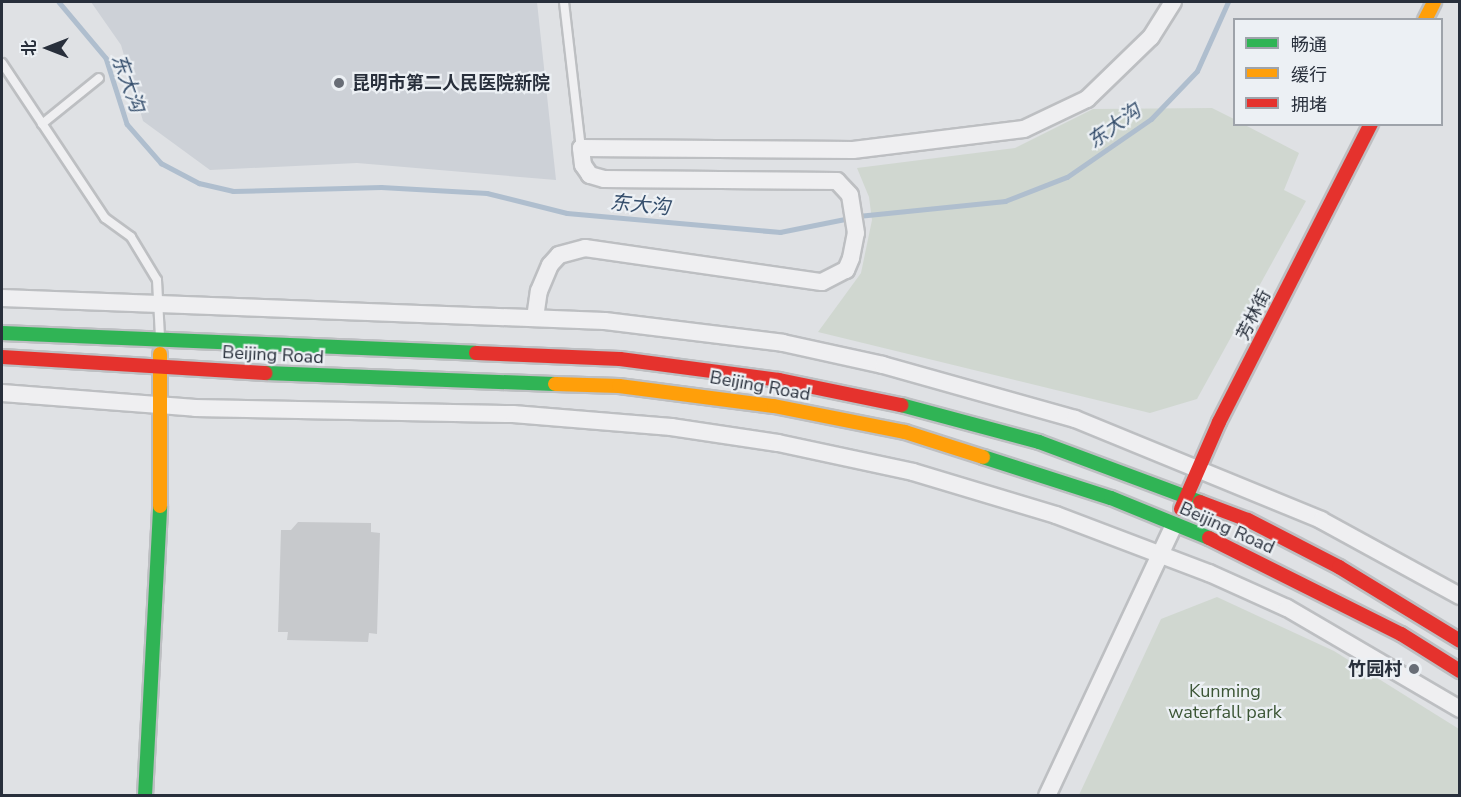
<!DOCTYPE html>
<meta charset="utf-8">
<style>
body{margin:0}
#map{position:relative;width:1461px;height:797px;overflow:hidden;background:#dfe1e4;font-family:"Nunito Sans","Noto Sans SC",sans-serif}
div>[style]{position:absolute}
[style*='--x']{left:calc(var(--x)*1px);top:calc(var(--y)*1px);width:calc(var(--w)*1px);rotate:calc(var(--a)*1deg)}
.built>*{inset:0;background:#cdd1d7}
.green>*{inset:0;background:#d0d7d0}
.stream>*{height:4.5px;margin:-2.25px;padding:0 2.25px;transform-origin:2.25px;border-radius:2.25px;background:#afbece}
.building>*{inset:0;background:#c7c9cc}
.roads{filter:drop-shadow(2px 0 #bdbfc2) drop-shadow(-2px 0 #bdbfc2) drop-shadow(0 2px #bdbfc2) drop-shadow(0 -2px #bdbfc2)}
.lane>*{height:8px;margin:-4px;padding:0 4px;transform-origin:4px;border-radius:4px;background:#efeff1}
.street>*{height:16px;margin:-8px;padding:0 8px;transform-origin:8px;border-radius:8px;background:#efeff1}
.fast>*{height:14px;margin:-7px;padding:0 7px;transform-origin:7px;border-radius:7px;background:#30b455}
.slow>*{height:14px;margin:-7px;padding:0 7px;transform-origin:7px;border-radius:7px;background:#ff9f0a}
.jam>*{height:14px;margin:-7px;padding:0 7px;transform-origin:7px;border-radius:7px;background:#e5322d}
.dots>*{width:16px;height:16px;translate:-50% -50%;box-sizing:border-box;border:3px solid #ecf0f4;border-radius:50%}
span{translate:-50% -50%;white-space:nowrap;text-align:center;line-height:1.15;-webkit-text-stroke:4.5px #ecf0f4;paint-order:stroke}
.poi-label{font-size:18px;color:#282f3b;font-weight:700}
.left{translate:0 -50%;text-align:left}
.right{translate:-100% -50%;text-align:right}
.street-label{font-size:18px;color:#282f3b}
.park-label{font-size:18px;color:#3c5636}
.water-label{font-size:20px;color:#354e6c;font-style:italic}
.frame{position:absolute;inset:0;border:3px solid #282f3b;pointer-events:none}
.legend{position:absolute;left:1233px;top:18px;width:210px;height:108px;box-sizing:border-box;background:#ecf0f4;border:2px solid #9ea3aa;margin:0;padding:8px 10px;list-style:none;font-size:18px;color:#282f3b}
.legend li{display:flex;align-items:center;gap:12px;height:30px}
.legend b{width:30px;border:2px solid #9ea3aa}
.north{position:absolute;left:18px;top:18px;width:60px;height:60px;-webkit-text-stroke:4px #ecf0f4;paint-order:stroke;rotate:270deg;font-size:16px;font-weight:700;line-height:24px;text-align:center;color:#282f3b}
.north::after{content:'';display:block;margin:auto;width:21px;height:27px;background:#282f3b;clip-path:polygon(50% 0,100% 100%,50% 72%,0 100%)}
</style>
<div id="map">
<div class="built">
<div style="clip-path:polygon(91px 2px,537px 2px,556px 180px,357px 163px,210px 170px,143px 121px,121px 45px)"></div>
</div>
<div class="green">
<div style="clip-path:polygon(1212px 108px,1234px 119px,1234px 124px,1245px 125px,1299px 153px,1284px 190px,1306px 201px,1197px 399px,1150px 413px,818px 332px,861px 273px,872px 220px,869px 197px,857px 168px,1015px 148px,1093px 109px)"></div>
<div style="clip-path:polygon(1217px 597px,1334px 651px,1459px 729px,1459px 795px,1079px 795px,1161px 619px)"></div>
</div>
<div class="stream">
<div style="--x:59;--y:2;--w:73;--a:50"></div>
<div style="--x:106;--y:58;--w:69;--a:72.3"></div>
<div style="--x:127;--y:124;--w:52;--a:48.9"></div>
<div style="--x:161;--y:163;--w:43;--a:27.8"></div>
<div style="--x:199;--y:183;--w:35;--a:13"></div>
<div style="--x:233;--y:191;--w:148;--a:-1.5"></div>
<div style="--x:381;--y:187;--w:106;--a:3.2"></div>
<div style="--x:487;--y:193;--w:82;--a:14"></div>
<div style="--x:567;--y:213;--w:214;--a:5.1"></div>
<div style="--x:780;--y:232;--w:71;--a:-11.3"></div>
<div style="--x:858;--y:216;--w:148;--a:-5.8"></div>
<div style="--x:1005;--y:201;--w:66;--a:-21.2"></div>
<div style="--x:1067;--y:177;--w:102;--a:-34.6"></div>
<div style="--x:1151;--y:119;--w:66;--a:-46.2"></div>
<div style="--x:1197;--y:71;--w:76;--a:-65.8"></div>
</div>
<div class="building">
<div style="clip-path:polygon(298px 522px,371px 523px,371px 532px,380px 533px,377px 634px,369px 633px,368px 642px,287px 640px,288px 632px,278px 632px,281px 530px,291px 530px)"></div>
</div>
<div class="roads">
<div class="lane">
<div style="--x:564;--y:2;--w:147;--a:83.4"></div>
<div style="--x:2;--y:63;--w:186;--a:56.4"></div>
<div style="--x:105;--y:218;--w:32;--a:36"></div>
<div style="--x:131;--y:237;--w:50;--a:58.8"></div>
<div style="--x:157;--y:280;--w:58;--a:87"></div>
<div style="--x:42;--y:124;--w:73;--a:-38.9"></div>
</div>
<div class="street">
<div style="--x:2;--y:298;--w:603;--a:2.18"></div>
<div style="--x:605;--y:321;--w:179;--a:7"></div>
<div style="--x:783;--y:343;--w:102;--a:12.4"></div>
<div style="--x:883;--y:365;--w:199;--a:15.7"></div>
<div style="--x:1075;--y:419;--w:266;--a:22.3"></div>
<div style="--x:1321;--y:520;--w:158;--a:28.7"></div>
<div style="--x:535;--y:318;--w:27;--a:-82"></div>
<div style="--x:539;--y:291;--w:28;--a:-67"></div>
<div style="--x:550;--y:265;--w:13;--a:-48"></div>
<div style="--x:559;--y:255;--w:27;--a:-15"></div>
<div style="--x:585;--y:248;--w:239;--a:8.2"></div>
<div style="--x:822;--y:282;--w:27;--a:-27"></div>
<div style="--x:846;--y:270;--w:13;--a:-67"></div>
<div style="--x:851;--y:258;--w:25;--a:-79"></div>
<div style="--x:856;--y:233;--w:38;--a:-99"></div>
<div style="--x:850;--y:195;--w:19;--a:-133"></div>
<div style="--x:837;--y:181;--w:233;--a:-179.5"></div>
<div style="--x:604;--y:179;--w:15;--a:-164"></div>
<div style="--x:590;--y:175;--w:12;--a:-125"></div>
<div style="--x:583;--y:165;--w:17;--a:-97"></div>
<div style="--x:581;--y:148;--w:272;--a:0.4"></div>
<div style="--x:853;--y:150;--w:172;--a:-7"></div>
<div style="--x:1024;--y:129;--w:70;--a:-25.5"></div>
<div style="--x:1087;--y:99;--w:89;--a:-44.1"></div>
<div style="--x:1151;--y:37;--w:41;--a:-57.8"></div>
<div style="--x:2;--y:393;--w:194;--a:4.4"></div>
<div style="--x:195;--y:408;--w:318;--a:1.1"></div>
<div style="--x:513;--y:414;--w:159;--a:4.7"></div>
<div style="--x:671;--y:427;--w:108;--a:8.5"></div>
<div style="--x:778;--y:443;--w:138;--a:12.1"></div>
<div style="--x:913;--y:472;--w:149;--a:16.7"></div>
<div style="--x:1056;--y:515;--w:164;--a:20.8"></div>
<div style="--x:1209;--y:573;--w:85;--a:24.2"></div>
<div style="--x:1287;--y:608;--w:200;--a:30.3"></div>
<div style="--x:1047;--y:796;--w:299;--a:-64.9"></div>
</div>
<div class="fast">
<div style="--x:2;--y:333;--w:474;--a:2.4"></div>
<div style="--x:266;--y:373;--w:289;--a:2.2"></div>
<div style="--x:901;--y:405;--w:143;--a:15"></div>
<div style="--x:1039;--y:442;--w:172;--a:20.4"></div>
<div style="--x:983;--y:457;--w:134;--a:17.8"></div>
<div style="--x:1111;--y:498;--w:106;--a:22.2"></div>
<div style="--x:145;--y:796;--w:290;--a:-87"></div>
</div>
<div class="slow">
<div style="--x:1425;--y:20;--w:20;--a:-63"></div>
<div style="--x:160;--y:354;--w:152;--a:90"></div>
<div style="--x:555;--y:384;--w:64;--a:1.8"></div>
<div style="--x:619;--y:386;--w:156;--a:7.4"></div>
<div style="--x:774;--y:406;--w:134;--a:11.2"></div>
<div style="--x:905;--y:432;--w:82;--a:17.8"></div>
</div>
<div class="jam">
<div style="--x:476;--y:353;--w:144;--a:2.4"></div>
<div style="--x:620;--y:359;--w:160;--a:7.5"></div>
<div style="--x:779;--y:380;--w:125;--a:11.6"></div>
<div style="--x:2;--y:357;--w:264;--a:3.5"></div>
<div style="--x:1200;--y:502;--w:51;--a:20.6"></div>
<div style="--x:1248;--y:520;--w:102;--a:27.3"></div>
<div style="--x:1339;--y:567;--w:142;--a:31.4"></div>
<div style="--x:1181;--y:509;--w:95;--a:-66.4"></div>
<div style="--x:1219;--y:422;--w:335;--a:-63"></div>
<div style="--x:1209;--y:538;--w:215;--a:26.6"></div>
<div style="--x:1401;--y:634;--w:70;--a:32.1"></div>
</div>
</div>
<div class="dots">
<div style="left:339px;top:83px;background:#686d76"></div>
<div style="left:1414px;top:669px;background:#686d76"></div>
</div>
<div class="poi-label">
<span class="left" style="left:352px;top:83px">昆明市第二人民医院新院</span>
<span class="right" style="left:1402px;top:669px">竹园村</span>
</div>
<div class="street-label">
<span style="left:1254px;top:315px;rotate:-63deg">芳林街</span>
<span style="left:273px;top:355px;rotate:3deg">Beijing Road</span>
<span style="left:760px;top:386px;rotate:10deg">Beijing Road</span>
<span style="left:1227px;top:528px;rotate:24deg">Beijing Road</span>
</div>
<div class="park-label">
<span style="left:1225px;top:702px">Kunming<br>waterfall park</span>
</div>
<div class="water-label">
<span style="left:128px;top:83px;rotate:70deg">东大沟</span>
<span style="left:1114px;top:126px;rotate:-36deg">东大沟</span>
<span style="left:640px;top:205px;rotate:5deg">东大沟</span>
</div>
<div class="frame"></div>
<ul class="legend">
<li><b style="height:8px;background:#30b455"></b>畅通</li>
<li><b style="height:8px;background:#ff9f0a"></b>缓行</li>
<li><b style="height:8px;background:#e5322d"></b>拥堵</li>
</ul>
<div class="north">北</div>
</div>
